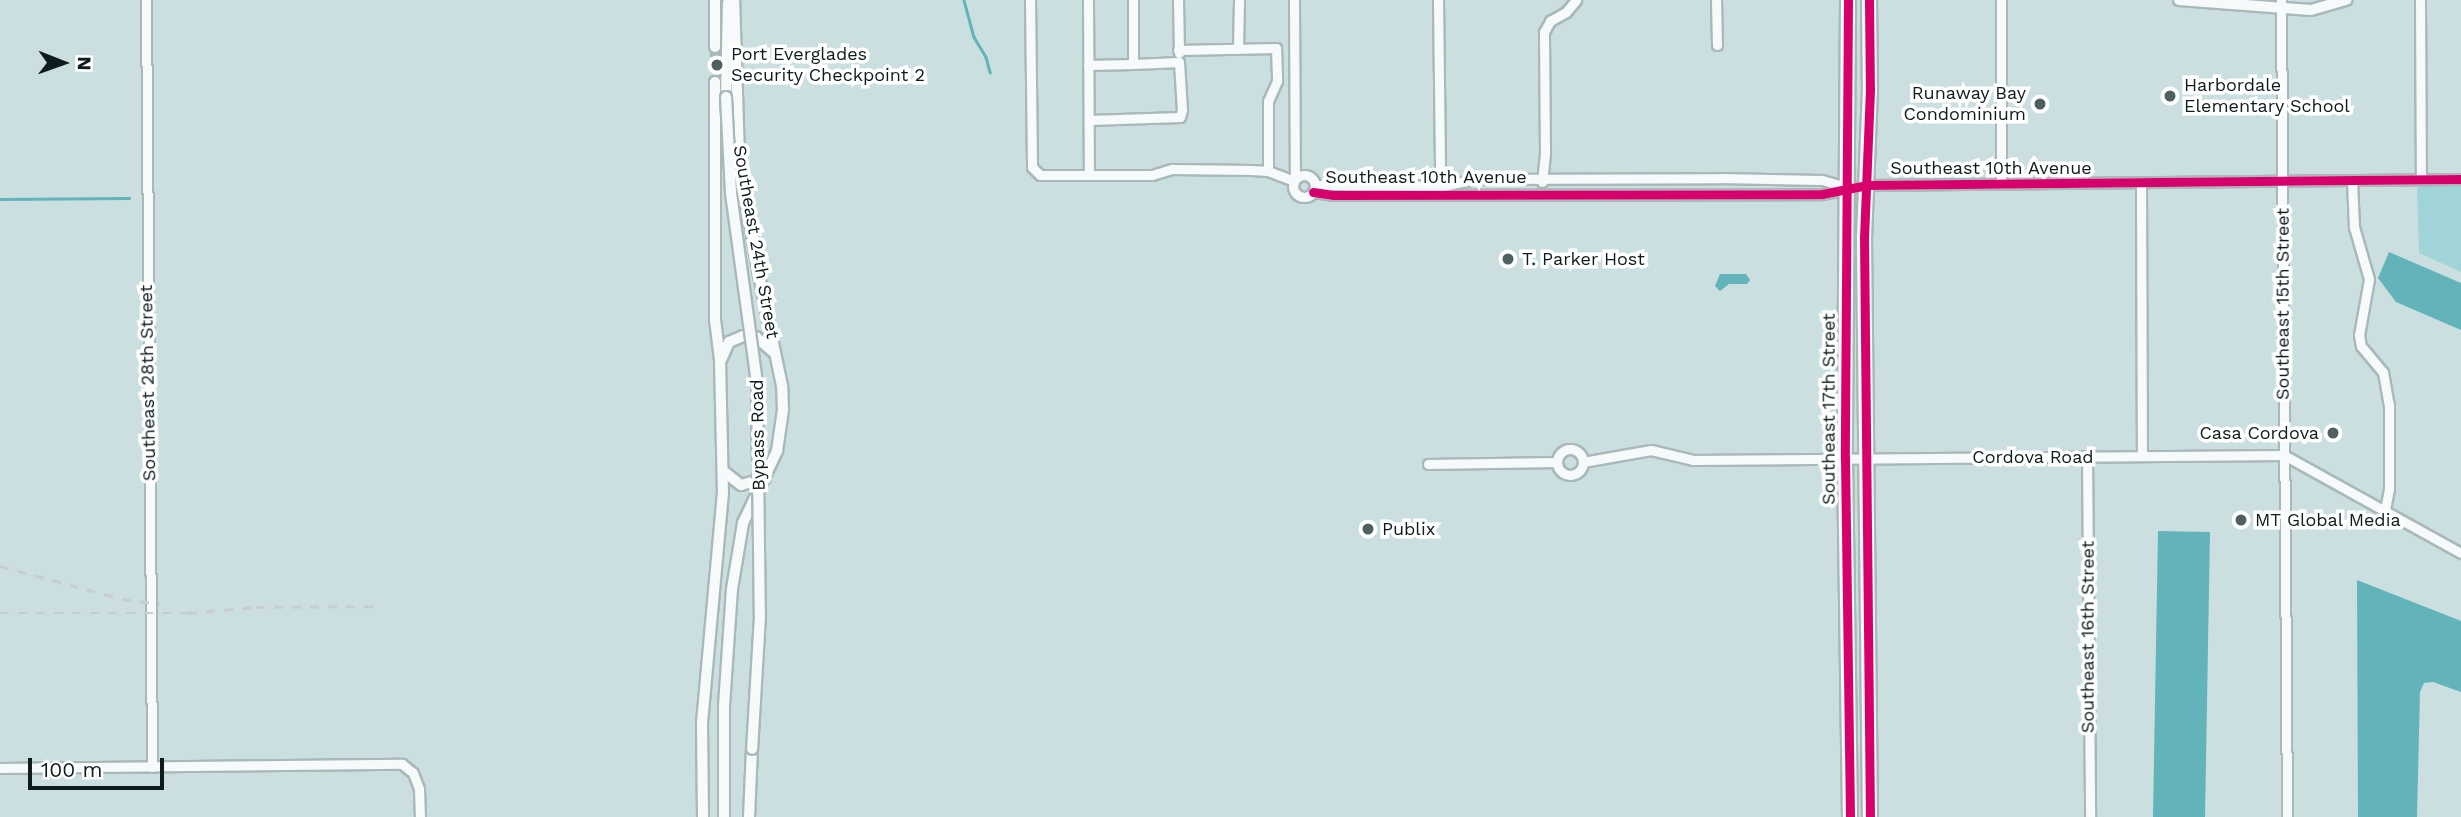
<!DOCTYPE html>
<style>
body{margin:0}
#map{position:relative;width:2461px;height:817px;overflow:hidden;background:#cbdfe1;font-family:"Work Sans",sans-serif}
div>[style]{position:absolute}
[style*='--x']{left:calc(var(--x)*1px);top:calc(var(--y)*1px);width:calc(var(--w)*1px);rotate:calc(var(--a)*1deg)}
.green>*{inset:0;background:#a1d4d9}
.water>*{inset:0;background:#62b3ba;transform-origin:0 0}
.stream>*{height:2.5px;margin:-1.25px;padding:0 1.25px;transform-origin:1.25px;border-radius:1.25px;background:#62b3ba}
.tertiary-tunnel>*{height:10px;margin-top:-5px;transform-origin:0;background:repeating-linear-gradient(90deg,#a5b8ba 0 10px,transparent 0 15px)}
.roads{filter:drop-shadow(2px 0 #a9b9ba) drop-shadow(-2px 0 #a9b9ba) drop-shadow(0 2px #a9b9ba) drop-shadow(0 -2px #a9b9ba)}
.minor>*{height:9px;margin:-4.5px;padding:0 4.5px;transform-origin:4.5px;border-radius:4.5px;background:#f7fafa}
.minor>.ring{margin:-4.5px;padding:0;box-sizing:content-box;background:none;border:9px solid #f7fafa;border-radius:50%}
.tertiary>*{height:10px;margin:-5px;padding:0 5px;transform-origin:5px;border-radius:5px;background:#f7fafa}
.primary>*{height:14px;margin:-7px;padding:0 7px;transform-origin:7px;border-radius:7px;background:#f7fafa}
.rail>*{height:2.5px;margin-top:-1.25px;transform-origin:0;background:repeating-linear-gradient(90deg,#c8cdcd 0 9px,transparent 0 18px)}
.bridges{filter:drop-shadow(2px 0 #a9b9ba) drop-shadow(-2px 0 #a9b9ba) drop-shadow(0 2px #a9b9ba) drop-shadow(0 -2px #a9b9ba)}
.tertiary-bridge>*{height:10px;margin:-5px;padding:0 5px;transform-origin:5px;border-radius:5px;background:#f7fafa}
.cycleway>*{height:9px;margin:-4.5px;padding:0 4.5px;transform-origin:4.5px;border-radius:4.5px;background:#d6006c}
.dots>*{width:19px;height:19px;translate:-50% -50%;box-sizing:border-box;border:4px solid #fff;border-radius:50%}
span{translate:-50% -50%;white-space:nowrap;text-align:center;line-height:1.15;-webkit-text-stroke:7px #fff;paint-order:stroke}
.poi-label{font-size:18px;color:#0e1c1d}
.left{translate:0 -50%;text-align:left}
.right{translate:-100% -50%;text-align:right}
.street-label{font-size:18px;color:#0e1c1d}
.north{position:absolute;left:28px;top:28px;width:70px;height:70px;-webkit-text-stroke:5px #fff;paint-order:stroke;rotate:91deg;font-size:19px;font-weight:700;line-height:28px;text-align:center;color:#0e1c1d}
.north::after{content:'';display:block;margin:auto;width:24px;height:32px;background:#0e1c1d;clip-path:polygon(50% 0,100% 100%,50% 72%,0 100%)}
.scale{position:absolute;left:28px;top:758px;width:136px;height:32px;box-sizing:border-box;border:4px solid #0e1c1d;border-top:0;padding-left:9px;font-size:21px;line-height:24px;white-space:nowrap;color:#0e1c1d;-webkit-text-stroke:5px #fff;paint-order:stroke}
</style>
<div id="map">
<div class="green">
<div style="clip-path:polygon(2417px 185px,2461px 185px,2461px 272px,2419px 253px)"></div>
</div>
<div class="water">
<div style="clip-path:polygon(2389px 252px,2461px 283px,2461px 330px,2396px 302px,2378px 278px)"></div>
<div style="clip-path:polygon(1720px 274px,1746px 274px,1750px 280px,1747px 284px,1729px 284px,1720px 291px,1715px 286px)"></div>
<div style="left:2158px;top:531px;width:52px;height:286px;rotate:1deg"></div>
<div style="clip-path:polygon(2357px 580px,2461px 621px,2461px 692px,2433px 682px,2424px 683px,2420px 692px,2417px 817px,2358px 817px)"></div>
</div>
<div class="stream">
<div style="--x:964;--y:0;--w:38;--a:75"></div>
<div style="--x:974;--y:37;--w:23;--a:59"></div>
<div style="--x:986;--y:57;--w:16;--a:75"></div>
<div style="--x:0;--y:199;--w:129;--a:-0.4"></div>
</div>
<div class="tertiary-tunnel">
<div style="--x:715;--y:47;--w:35;--a:90"></div>
</div>
<div class="roads">
<div class="minor">
<div style="--x:146;--y:0;--w:767;--a:89.55"></div>
<div style="--x:1030;--y:0;--w:167;--a:89.3"></div>
<div style="--x:1032;--y:167;--w:11;--a:45"></div>
<div style="--x:1040;--y:175;--w:112;--a:0"></div>
<div style="--x:1152;--y:175;--w:21;--a:-17"></div>
<div style="--x:1172;--y:169;--w:79;--a:0.7"></div>
<div style="--x:1251;--y:170;--w:17;--a:3"></div>
<div style="--x:1268;--y:171;--w:28;--a:21"></div>
<div style="--x:1088;--y:0;--w:175;--a:89.7"></div>
<div style="--x:1178;--y:0;--w:53;--a:88.9"></div>
<div style="--x:1294;--y:0;--w:179;--a:89.7"></div>
<div style="--x:1438;--y:0;--w:171;--a:89.3"></div>
<div style="--x:1440;--y:171;--w:9;--a:63"></div>
<div style="--x:1444;--y:179;--w:12;--a:14"></div>
<div style="--x:1716;--y:0;--w:45;--a:88.7"></div>
<div style="--x:2001;--y:0;--w:184;--a:90"></div>
<div style="--x:2281;--y:0;--w:817;--a:89.58"></div>
<div style="--x:2420;--y:0;--w:179;--a:89.7"></div>
<div style="--x:1238;--y:49;--w:49;--a:-88.8"></div>
<div style="--x:1178;--y:50;--w:98;--a:-1.2"></div>
<div style="--x:1276;--y:48;--w:33;--a:88"></div>
<div style="--x:1277;--y:81;--w:22;--a:114"></div>
<div style="--x:1268;--y:101;--w:70;--a:90"></div>
<div style="--x:1088;--y:65;--w:45;--a:-1.3"></div>
<div style="--x:1089;--y:120;--w:91;--a:-1.9"></div>
<div style="--x:1180;--y:117;--w:7;--a:-74"></div>
<div style="--x:1182;--y:110;--w:48;--a:-93.6"></div>
<div style="--x:1179;--y:62;--w:46;--a:177.5"></div>
<div style="--x:1133;--y:64;--w:64;--a:-90"></div>
<div class="ring" style="left:1293px;top:175px;width:13px;height:13px"></div>
<div style="--x:2352;--y:180;--w:47;--a:87.6"></div>
<div style="--x:2354;--y:227;--w:54;--a:73.9"></div>
<div style="--x:2369;--y:279;--w:57;--a:100.1"></div>
<div style="--x:2359;--y:335;--w:11;--a:80"></div>
<div style="--x:2361;--y:346;--w:34;--a:50"></div>
<div style="--x:2383;--y:372;--w:34;--a:80"></div>
<div style="--x:2389;--y:405;--w:84;--a:90"></div>
<div style="--x:2389;--y:489;--w:20;--a:101"></div>
<div style="--x:1542;--y:182;--w:30;--a:-84"></div>
<div style="--x:1545;--y:152;--w:120;--a:-90.5"></div>
<div style="--x:1544;--y:32;--w:13;--a:-61"></div>
<div style="--x:1550;--y:21;--w:18;--a:-29"></div>
<div style="--x:1566;--y:12;--w:16;--a:-50"></div>
<div style="--x:2141;--y:183;--w:273;--a:89.8"></div>
<div style="--x:1315;--y:185;--w:128;--a:0.4"></div>
<div style="--x:1443;--y:186;--w:35;--a:-12"></div>
<div style="--x:1477;--y:179;--w:243;--a:-0.2"></div>
<div style="--x:1720;--y:178;--w:102;--a:1.1"></div>
<div style="--x:1822;--y:180;--w:25;--a:16"></div>
<div style="--x:1313;--y:192;--w:21;--a:8"></div>
<div style="--x:1334;--y:195;--w:488;--a:-0.1"></div>
<div style="--x:1822;--y:194;--w:46;--a:-11.3"></div>
<div style="--x:1867;--y:185;--w:594;--a:-0.58"></div>
<div class="ring" style="left:1557px;top:449px;width:17px;height:17px"></div>
<div style="--x:2087;--y:456;--w:361;--a:89.5"></div>
<div style="--x:1583;--y:462;--w:69;--a:-10"></div>
<div style="--x:1651;--y:450;--w:43;--a:13.4"></div>
<div style="--x:1693;--y:460;--w:591;--a:-0.48"></div>
<div style="--x:2284;--y:455;--w:202;--a:29"></div>
<div style="--x:1428;--y:464;--w:129;--a:-0.9"></div>
<div style="--x:0;--y:768;--w:402;--a:-0.6"></div>
<div style="--x:402;--y:764;--w:14;--a:39"></div>
<div style="--x:413;--y:773;--w:17;--a:69"></div>
<div style="--x:419;--y:789;--w:28;--a:88"></div>
</div>
<div class="tertiary">
<div style="--x:2179;--y:0;--w:132;--a:4.3"></div>
<div style="--x:2311;--y:10;--w:37;--a:-16"></div>
<div style="--x:715;--y:47;--w:47;--a:-90"></div>
<div style="--x:726;--y:97;--w:94;--a:-88.8"></div>
<div style="--x:721;--y:360;--w:20;--a:-66"></div>
<div style="--x:729;--y:342;--w:15;--a:-23"></div>
<div style="--x:743;--y:336;--w:13;--a:4"></div>
<div style="--x:756;--y:337;--w:23;--a:41"></div>
<div style="--x:723;--y:471;--w:23;--a:38"></div>
<div style="--x:741;--y:485;--w:25;--a:-16"></div>
<div style="--x:703;--y:817;--w:94;--a:-90.6"></div>
<div style="--x:702;--y:723;--w:231;--a:-84.8"></div>
<div style="--x:723;--y:493;--w:133;--a:-91.3"></div>
<div style="--x:720;--y:360;--w:39;--a:-97"></div>
<div style="--x:715;--y:321;--w:239;--a:-90"></div>
<div style="--x:724;--y:817;--w:111;--a:-90"></div>
<div style="--x:724;--y:706;--w:117;--a:-86.1"></div>
<div style="--x:732;--y:589;--w:67;--a:-80.5"></div>
<div style="--x:743;--y:523;--w:80;--a:-64.7"></div>
<div style="--x:777;--y:451;--w:41;--a:-81.7"></div>
<div style="--x:783;--y:410;--w:24;--a:-92"></div>
<div style="--x:782;--y:386;--w:118;--a:-101.7"></div>
<div style="--x:758;--y:270;--w:116;--a:-99.5"></div>
<div style="--x:739;--y:156;--w:156;--a:-91.8"></div>
<div style="--x:749;--y:817;--w:68;--a:-87.5"></div>
</div>
<div class="primary">
<div style="--x:1848;--y:0;--w:458;--a:90.4"></div>
<div style="--x:1845;--y:458;--w:359;--a:89.2"></div>
<div style="--x:1869;--y:0;--w:89;--a:89.4"></div>
<div style="--x:1870;--y:89;--w:148;--a:92.3"></div>
<div style="--x:1864;--y:237;--w:580;--a:89.41"></div>
</div>
</div>
<div class="rail">
<div style="--x:0;--y:566;--w:126;--a:15.1"></div>
<div style="--x:122;--y:599;--w:38;--a:7"></div>
<div style="--x:0;--y:613;--w:188;--a:0"></div>
<div style="--x:188;--y:613;--w:68;--a:-5"></div>
<div style="--x:256;--y:607;--w:124;--a:-0.5"></div>
</div>
<div class="bridges">
<div class="tertiary-bridge">
<div style="--x:726;--y:97;--w:96;--a:87"></div>
<div style="--x:731;--y:193;--w:192;--a:82.2"></div>
<div style="--x:757;--y:383;--w:233;--a:89.3"></div>
<div style="--x:760;--y:616;--w:133;--a:93.4"></div>
</div>
</div>
<div class="cycleway">
<div style="--x:1848;--y:0;--w:458;--a:90.4"></div>
<div style="--x:1845;--y:458;--w:359;--a:89.2"></div>
<div style="--x:1869;--y:0;--w:89;--a:89.4"></div>
<div style="--x:1870;--y:89;--w:148;--a:92.3"></div>
<div style="--x:1864;--y:237;--w:580;--a:89.41"></div>
<div style="--x:1313;--y:192;--w:21;--a:8"></div>
<div style="--x:1334;--y:195;--w:488;--a:-0.1"></div>
<div style="--x:1822;--y:194;--w:46;--a:-11.3"></div>
<div style="--x:1867;--y:185;--w:594;--a:-0.58"></div>
</div>
<div class="dots">
<div style="left:717px;top:65px;background:#506062"></div>
<div style="left:2170px;top:96px;background:#506062"></div>
<div style="left:2040px;top:104px;background:#506062"></div>
<div style="left:1508px;top:259px;background:#506062"></div>
<div style="left:2333px;top:433px;background:#506062"></div>
<div style="left:2241px;top:520px;background:#506062"></div>
<div style="left:1368px;top:529px;background:#506062"></div>
</div>
<div class="poi-label">
<span class="left" style="left:731px;top:65px">Port Everglades<br>Security Checkpoint 2</span>
<span class="left" style="left:2184px;top:96px">Harbordale<br>Elementary School</span>
<span class="right" style="left:2026px;top:104px">Runaway Bay<br>Condominium</span>
<span class="left" style="left:1522px;top:259px">T. Parker Host</span>
<span class="right" style="left:2319px;top:433px">Casa Cordova</span>
<span class="left" style="left:2255px;top:520px">MT Global Media</span>
<span class="left" style="left:1382px;top:529px">Publix</span>
</div>
<div class="street-label">
<span style="left:1991px;top:168px">Southeast 10th Avenue</span>
<span style="left:1426px;top:177px">Southeast 10th Avenue</span>
<span style="left:756px;top:242px;rotate:80deg">Southeast 24th Street</span>
<span style="left:2283px;top:304px;rotate:-90deg">Southeast 15th Street</span>
<span style="left:148px;top:383px;rotate:-91deg">Southeast 28th Street</span>
<span style="left:1829px;top:409px;rotate:-90deg">Southeast 17th Street</span>
<span style="left:758px;top:435px;rotate:-91deg">Bypass Road</span>
<span style="left:2033px;top:457px">Cordova Road</span>
<span style="left:2088px;top:637px;rotate:-90deg">Southeast 16th Street</span>
</div>
<div class="north">N</div>
<div class="scale">100 m</div>
</div>
